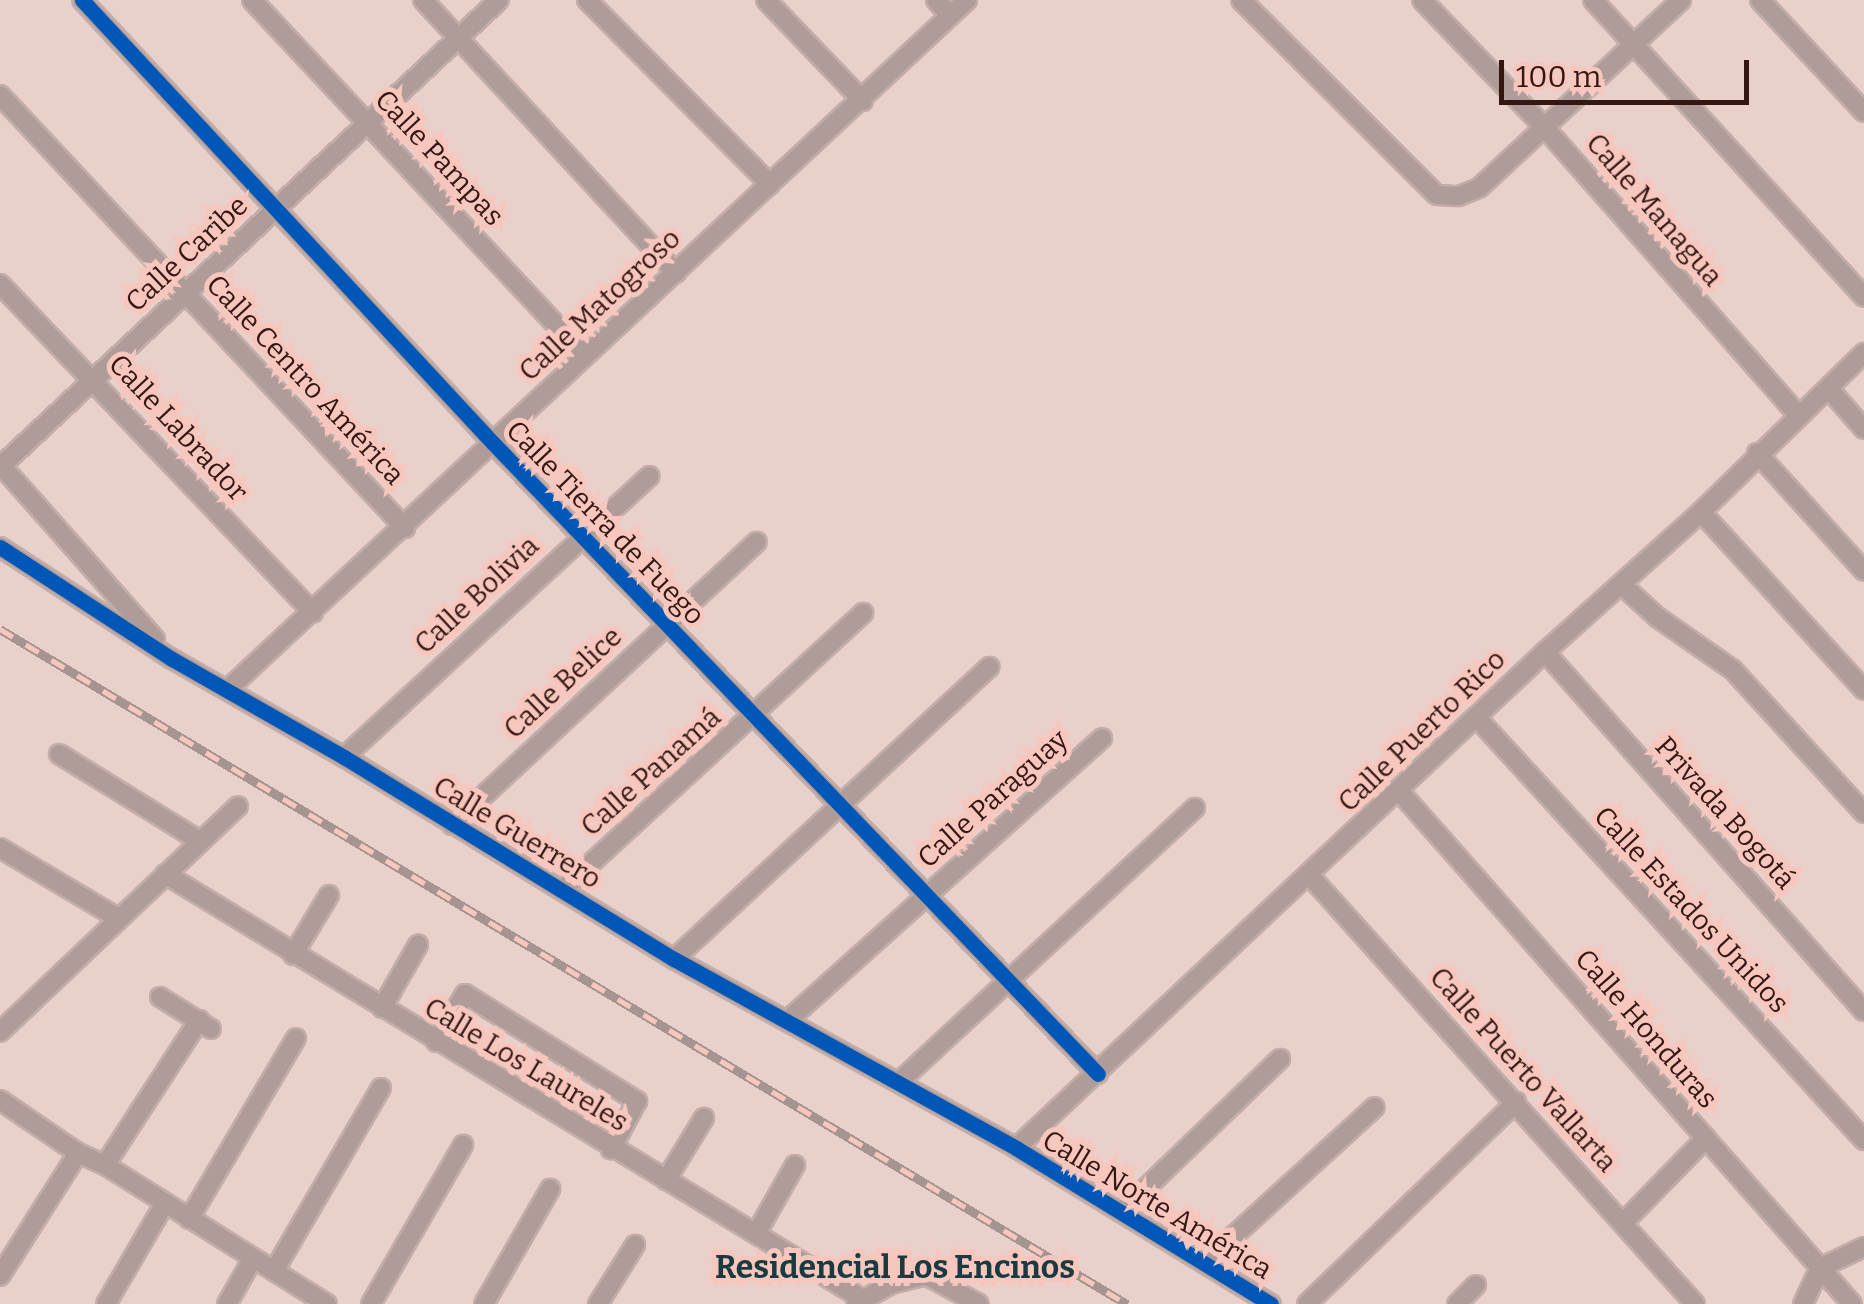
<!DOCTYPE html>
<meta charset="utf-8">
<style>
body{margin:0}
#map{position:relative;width:1864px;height:1304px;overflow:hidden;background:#ead0cb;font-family:Bitter,serif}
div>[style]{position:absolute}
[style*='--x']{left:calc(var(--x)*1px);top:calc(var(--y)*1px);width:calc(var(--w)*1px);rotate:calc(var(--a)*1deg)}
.roads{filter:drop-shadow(2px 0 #c3ada8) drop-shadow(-2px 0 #c3ada8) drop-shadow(0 2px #c3ada8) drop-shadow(0 -2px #c3ada8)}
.minor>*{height:18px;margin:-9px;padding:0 9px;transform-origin:9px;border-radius:9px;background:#af9c99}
.rail>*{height:9px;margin-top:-4.5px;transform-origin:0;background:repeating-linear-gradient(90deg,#f7c7be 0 15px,#a69490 0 30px);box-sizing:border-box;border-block:2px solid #a69490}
.cycleway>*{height:15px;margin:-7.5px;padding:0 7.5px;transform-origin:7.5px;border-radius:7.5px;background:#0057b8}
span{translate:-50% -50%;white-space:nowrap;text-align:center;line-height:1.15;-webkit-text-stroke:10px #f7c7be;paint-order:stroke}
.street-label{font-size:28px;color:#331712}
.quarter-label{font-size:32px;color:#193a40;font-weight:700}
.scale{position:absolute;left:1499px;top:60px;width:250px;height:45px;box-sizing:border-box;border:5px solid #331712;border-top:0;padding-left:12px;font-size:30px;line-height:35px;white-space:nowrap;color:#331712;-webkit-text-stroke:8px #f7c7be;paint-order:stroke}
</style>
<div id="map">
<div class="roads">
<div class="minor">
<div style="--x:82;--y:0;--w:604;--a:47.15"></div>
<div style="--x:493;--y:443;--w:874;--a:46.21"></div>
<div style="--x:252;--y:0;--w:486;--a:46.9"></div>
<div style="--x:423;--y:0;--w:372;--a:47.2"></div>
<div style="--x:587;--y:0;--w:260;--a:45.2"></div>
<div style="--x:766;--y:0;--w:140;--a:46.2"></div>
<div style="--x:936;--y:0;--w:21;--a:47"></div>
<div style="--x:1241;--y:0;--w:276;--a:44.9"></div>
<div style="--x:1437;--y:195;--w:22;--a:3"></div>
<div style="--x:1459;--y:196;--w:22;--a:-22"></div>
<div style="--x:1479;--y:188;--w:276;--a:-42.9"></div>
<div style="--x:1422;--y:0;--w:178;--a:46.1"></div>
<div style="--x:1545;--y:128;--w:384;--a:48.6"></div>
<div style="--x:1593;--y:0;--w:402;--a:47.6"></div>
<div style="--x:1760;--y:0;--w:153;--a:47.1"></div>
<div style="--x:0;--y:95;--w:593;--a:46.91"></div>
<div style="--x:0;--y:284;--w:454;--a:46.4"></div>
<div style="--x:1829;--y:389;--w:53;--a:48.8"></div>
<div style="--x:1757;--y:453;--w:159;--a:47.8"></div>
<div style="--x:0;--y:464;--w:234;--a:48.5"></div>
<div style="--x:0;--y:467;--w:683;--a:-43.1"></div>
<div style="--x:1701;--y:512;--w:241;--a:47.5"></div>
<div style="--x:0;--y:547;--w:205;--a:33.1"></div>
<div style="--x:172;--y:659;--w:198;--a:29.7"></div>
<div style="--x:344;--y:757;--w:387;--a:31.5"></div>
<div style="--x:674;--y:959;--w:391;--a:28.9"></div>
<div style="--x:1016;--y:1148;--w:299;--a:31.5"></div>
<div style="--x:1621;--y:584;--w:49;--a:42.5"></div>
<div style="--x:1657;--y:617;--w:93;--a:34.9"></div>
<div style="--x:1733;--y:670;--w:194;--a:47.5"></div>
<div style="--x:1545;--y:652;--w:480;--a:48.4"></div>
<div style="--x:227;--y:690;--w:1012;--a:-43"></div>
<div style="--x:1477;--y:718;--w:573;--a:47.48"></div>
<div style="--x:59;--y:754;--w:166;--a:31.7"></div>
<div style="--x:344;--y:757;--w:415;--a:-42.6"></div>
<div style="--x:1399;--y:791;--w:684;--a:48.55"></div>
<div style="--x:452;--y:825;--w:416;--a:-42.9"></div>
<div style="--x:0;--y:848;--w:137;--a:30.7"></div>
<div style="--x:165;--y:874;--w:815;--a:31.35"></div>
<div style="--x:1309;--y:875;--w:577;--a:48.02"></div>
<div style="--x:563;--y:889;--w:408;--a:-42.6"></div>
<div style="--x:293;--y:955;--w:70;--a:-59"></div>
<div style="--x:674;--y:959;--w:430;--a:-42.8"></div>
<div style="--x:160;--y:997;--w:60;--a:32.1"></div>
<div style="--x:382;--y:1008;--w:73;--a:-60.3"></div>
<div style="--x:788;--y:1020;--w:422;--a:-41.9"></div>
<div style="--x:0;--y:1032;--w:328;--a:-43.5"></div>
<div style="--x:436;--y:1042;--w:56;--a:-58.9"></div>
<div style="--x:465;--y:994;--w:203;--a:31.9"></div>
<div style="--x:637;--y:1101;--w:55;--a:118.4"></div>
<div style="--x:900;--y:1081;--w:402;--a:-42.8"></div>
<div style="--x:0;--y:1100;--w:94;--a:34.2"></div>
<div style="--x:78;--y:1153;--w:30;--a:24"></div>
<div style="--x:105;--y:1165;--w:262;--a:32.1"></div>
<div style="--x:1016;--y:1148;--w:725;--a:-43.16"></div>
<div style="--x:1545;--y:652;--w:210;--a:-41.9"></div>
<div style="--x:1701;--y:512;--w:228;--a:-44.3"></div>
<div style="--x:105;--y:1165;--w:173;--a:-57"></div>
<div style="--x:666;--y:1180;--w:73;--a:-58.5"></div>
<div style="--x:1121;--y:1212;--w:221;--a:-43.9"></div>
<div style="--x:189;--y:1219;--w:210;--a:-59.4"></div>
<div style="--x:1623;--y:1223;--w:119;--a:-45.7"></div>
<div style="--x:757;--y:1232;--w:77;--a:-60.4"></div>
<div style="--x:1204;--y:1263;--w:231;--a:-42.4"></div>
<div style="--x:274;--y:1271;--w:212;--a:-59.7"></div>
<div style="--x:0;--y:1276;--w:146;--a:-57.6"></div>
<div style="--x:106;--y:1304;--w:117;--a:-59.7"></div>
<div style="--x:227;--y:1304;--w:51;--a:-60.4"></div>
<div style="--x:371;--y:1304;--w:184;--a:-59.9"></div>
<div style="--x:484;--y:1304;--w:133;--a:-60.1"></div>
<div style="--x:598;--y:1304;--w:70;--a:-57.9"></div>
<div style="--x:856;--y:1304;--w:40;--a:-29.7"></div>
<div style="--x:891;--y:1284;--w:36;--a:-14"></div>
<div style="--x:926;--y:1275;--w:60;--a:28.7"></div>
<div style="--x:1307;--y:1304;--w:291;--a:-44"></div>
<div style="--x:1457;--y:1304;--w:27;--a:-45"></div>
<div style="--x:1803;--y:1304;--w:40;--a:-65"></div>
<div style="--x:1820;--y:1268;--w:49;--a:-25.5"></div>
</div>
</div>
<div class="rail">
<div style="--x:0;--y:629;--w:1314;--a:30.92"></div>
</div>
<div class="cycleway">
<div style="--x:82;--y:0;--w:604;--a:47.15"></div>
<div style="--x:493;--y:443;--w:874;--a:46.21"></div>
<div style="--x:0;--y:547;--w:205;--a:33.1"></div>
<div style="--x:172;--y:659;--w:198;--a:29.7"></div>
<div style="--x:344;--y:757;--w:387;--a:31.5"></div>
<div style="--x:674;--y:959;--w:391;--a:28.9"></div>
<div style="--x:1016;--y:1148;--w:299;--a:31.5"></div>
</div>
<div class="street-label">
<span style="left:439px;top:158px;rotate:47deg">Calle Pampas</span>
<span style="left:1654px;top:210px;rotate:49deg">Calle Managua</span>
<span style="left:187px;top:254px;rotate:-43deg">Calle Caribe</span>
<span style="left:600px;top:305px;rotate:-43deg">Calle Matogroso</span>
<span style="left:305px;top:380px;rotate:47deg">Calle Centro América</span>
<span style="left:178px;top:428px;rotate:47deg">Calle Labrador</span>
<span style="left:605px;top:523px;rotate:46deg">Calle Tierra de Fuego</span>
<span style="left:477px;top:595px;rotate:-43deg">Calle Bolivia</span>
<span style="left:563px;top:683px;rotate:-43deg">Calle Belice</span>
<span style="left:1422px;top:731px;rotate:-44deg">Calle Puerto Rico</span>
<span style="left:651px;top:772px;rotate:-42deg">Calle Panamá</span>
<span style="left:993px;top:799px;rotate:-42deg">Calle Paraguay</span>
<span style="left:1725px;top:813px;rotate:48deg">Privada Bogotá</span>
<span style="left:517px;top:833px;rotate:31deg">Calle Guerrero</span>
<span style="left:1691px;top:910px;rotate:47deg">Calle Estados Unidos</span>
<span style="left:1646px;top:1029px;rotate:49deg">Calle Honduras</span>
<span style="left:526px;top:1065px;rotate:31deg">Calle Los Laureles</span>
<span style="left:1523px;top:1070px;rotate:48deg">Calle Puerto Vallarta</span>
<span style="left:1157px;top:1205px;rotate:31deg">Calle Norte América</span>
</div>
<div class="quarter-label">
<span style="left:895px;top:1267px">Residencial Los Encinos</span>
</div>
<div class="scale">100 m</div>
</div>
